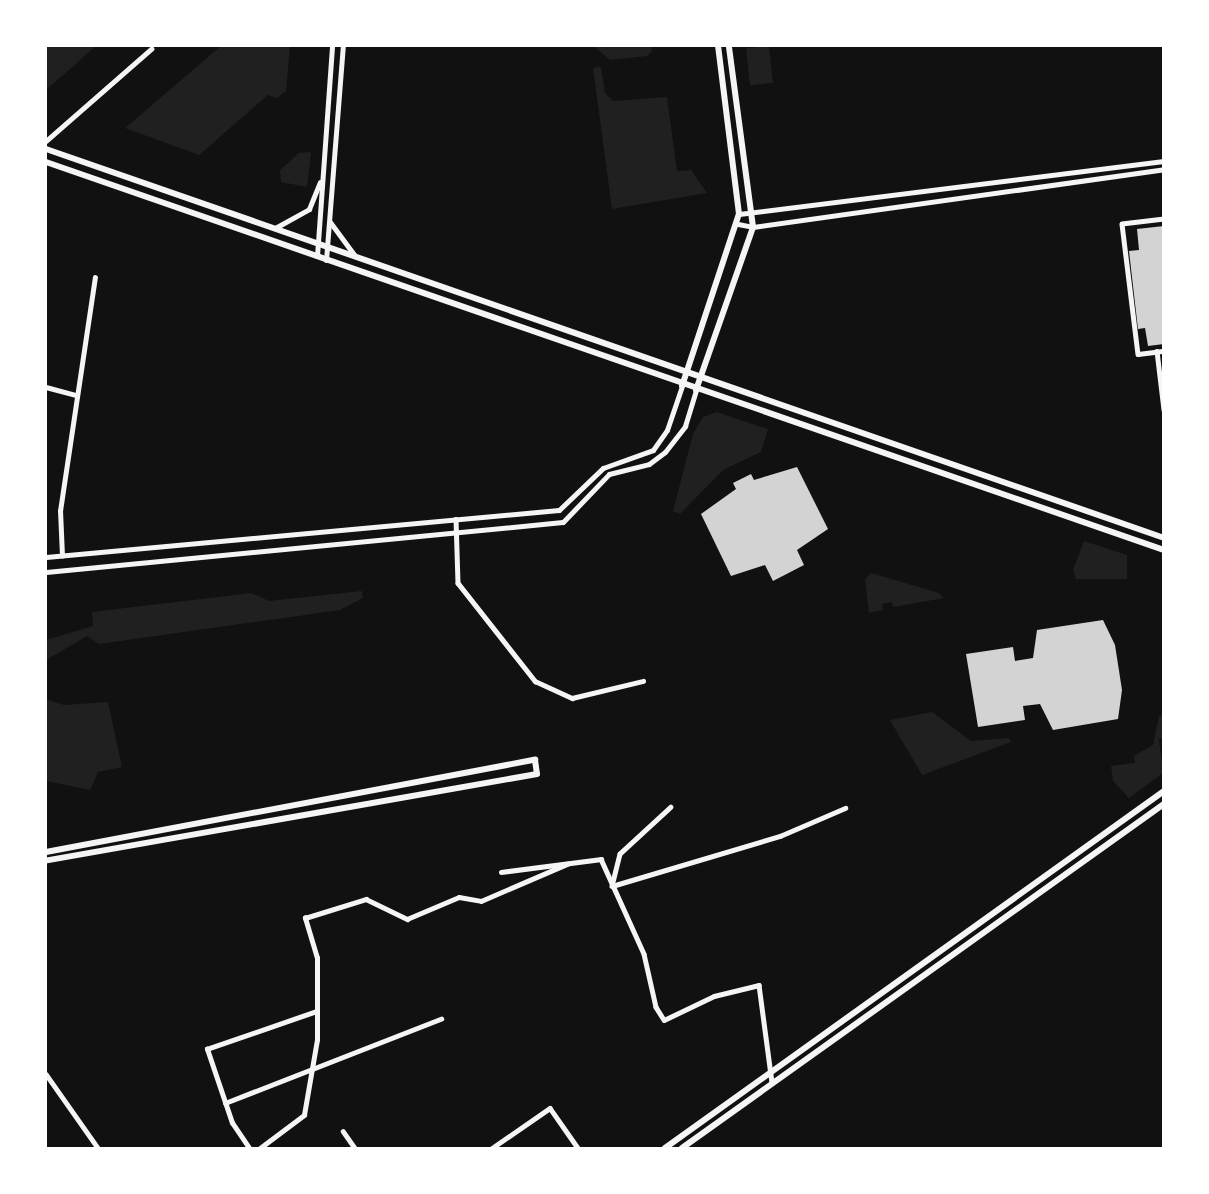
<!DOCTYPE html>
<style>
body{margin:0}
#map{position:relative;width:1209px;height:1194px;overflow:hidden;background:#111;font-family:Rubik,sans-serif}
div>[style]{position:absolute}
[style*='--x']{left:calc(var(--x)*1px);top:calc(var(--y)*1px);width:calc(var(--w)*1px);rotate:calc(var(--a)*1deg)}
.green>*{inset:0;background:#202020;transform-origin:0 0}
.building>*{inset:0;background:#d3d3d3}
.minor>*{height:4.5px;margin:-2.25px;padding:0 2.25px;transform-origin:2.25px;border-radius:2.25px;background:#f5f5f5}
.tertiary>*{height:5px;margin:-2.5px;padding:0 2.5px;transform-origin:2.5px;border-radius:2.5px;background:#f5f5f5}
.secondary>*{height:6px;margin:-3px;padding:0 3px;transform-origin:3px;border-radius:3px;background:#f5f5f5}
span{translate:-50% -50%;white-space:nowrap;text-align:center;line-height:1.15;-webkit-text-stroke:6px #fff;paint-order:stroke}
.frame{position:absolute;inset:0;border:47px solid #fff;pointer-events:none}
</style>
<div id="map">
<div class="green">
<div style="clip-path:polygon(46px 46px,96px 46px,46px 90px)"></div>
<div style="clip-path:polygon(221px 46px,290px 46px,286px 91px,277px 98px,268px 95px,199px 155px,125px 128px)"></div>
<div style="clip-path:polygon(594px 46px,651px 46px,652px 51px,647px 56px,610px 60px)"></div>
<div style="left:769px;top:46px;width:37px;height:23px;rotate:84deg"></div>
<div style="clip-path:polygon(601px 67px,605px 93px,613px 101px,667px 97px,677px 171px,691px 170px,707px 193px,612px 209px,593px 68px)"></div>
<div style="clip-path:polygon(311px 152px,307px 187px,281px 182px,280px 170px,299px 153px)"></div>
<div style="clip-path:polygon(717px 412px,768px 429px,761px 452px,723px 470px,680px 514px,673px 511px,693px 434px,703px 417px)"></div>
<div style="clip-path:polygon(1084px 541px,1127px 555px,1127px 579px,1076px 579px,1073px 570px)"></div>
<div style="clip-path:polygon(871px 573px,939px 593px,944px 598px,893px 607px,892px 602px,882px 604px,883px 610px,869px 613px,865px 579px)"></div>
<div style="clip-path:polygon(362px 591px,363px 598px,340px 610px,99px 644px,87px 636px,46px 660px,46px 640px,93px 626px,92px 612px,251px 593px,269px 601px)"></div>
<div style="clip-path:polygon(46px 699px,64px 705px,108px 702px,122px 767px,98px 772px,90px 790px,46px 781px)"></div>
<div style="clip-path:polygon(932px 712px,971px 741px,1009px 738px,1011px 742px,922px 775px,890px 720px)"></div>
<div style="clip-path:polygon(1163px 715px,1163px 738px,1159px 739px,1163px 773px,1129px 798px,1113px 781px,1111px 766px,1135px 763px,1134px 756px,1153px 745px,1159px 716px)"></div>
</div>
<div class="building">
<div style="clip-path:polygon(1164px 226px,1164px 344px,1148px 346px,1145px 328px,1138px 329px,1129px 251px,1139px 250px,1137px 229px)"></div>
<div style="clip-path:polygon(797px 467px,828px 529px,797px 550px,804px 565px,773px 581px,765px 565px,731px 576px,701px 514px,736px 489px,733px 483px,751px 474px,754px 480px)"></div>
<div style="clip-path:polygon(1103px 620px,1115px 645px,1122px 690px,1118px 719px,1053px 730px,1040px 704px,1023px 706px,1025px 720px,978px 727px,966px 654px,1013px 647px,1015px 661px,1033px 658px,1037px 630px)"></div>
</div>
<div class="minor">
<div style="--x:46;--y:141;--w:140;--a:-41.2"></div>
<div style="--x:1164;--y:219;--w:42;--a:173.2"></div>
<div style="--x:1122;--y:224;--w:131;--a:83"></div>
<div style="--x:1138;--y:354;--w:26;--a:-7"></div>
<div style="--x:1157;--y:351;--w:59;--a:83.2"></div>
<div style="--x:46;--y:387;--w:30;--a:15"></div>
<div style="--x:456;--y:519;--w:64;--a:88.2"></div>
<div style="--x:458;--y:583;--w:125;--a:51.8"></div>
<div style="--x:535;--y:681;--w:41;--a:24.7"></div>
<div style="--x:572;--y:698;--w:73;--a:-13.5"></div>
<div style="--x:62;--y:556;--w:45;--a:-92.5"></div>
<div style="--x:60;--y:511;--w:236;--a:-81.5"></div>
<div style="--x:671;--y:807;--w:69;--a:137.3"></div>
<div style="--x:620;--y:854;--w:33;--a:104"></div>
<div style="--x:612;--y:886;--w:175;--a:-16.6"></div>
<div style="--x:780;--y:836;--w:71;--a:-23.3"></div>
<div style="--x:501;--y:872;--w:101;--a:-7.4"></div>
<div style="--x:601;--y:859;--w:104;--a:65.6"></div>
<div style="--x:644;--y:954;--w:54;--a:77.2"></div>
<div style="--x:656;--y:1007;--w:15;--a:58"></div>
<div style="--x:664;--y:1020;--w:55;--a:-25.6"></div>
<div style="--x:714;--y:996;--w:46;--a:-13.7"></div>
<div style="--x:759;--y:985;--w:99;--a:82.4"></div>
<div style="--x:46;--y:1074;--w:90;--a:54.9"></div>
<div style="--x:225;--y:1103;--w:232;--a:-21.3"></div>
<div style="--x:343;--y:1131;--w:21;--a:55"></div>
<div style="--x:249;--y:1148;--w:30;--a:-124"></div>
<div style="--x:232;--y:1123;--w:78;--a:-108.7"></div>
<div style="--x:207;--y:1049;--w:116;--a:-19.1"></div>
<div style="--x:260;--y:1148;--w:55;--a:-36.9"></div>
<div style="--x:304;--y:1115;--w:76;--a:-80.2"></div>
<div style="--x:317;--y:1040;--w:82;--a:-90"></div>
<div style="--x:317;--y:958;--w:42;--a:-106.7"></div>
<div style="--x:305;--y:918;--w:64;--a:-17.3"></div>
<div style="--x:366;--y:899;--w:46;--a:26"></div>
<div style="--x:407;--y:919;--w:56;--a:-22.9"></div>
<div style="--x:459;--y:897;--w:22;--a:10"></div>
<div style="--x:481;--y:901;--w:94;--a:-23.3"></div>
<div style="--x:492;--y:1148;--w:70;--a:-34.6"></div>
<div style="--x:550;--y:1108;--w:49;--a:55"></div>
</div>
<div class="tertiary">
<div style="--x:739;--y:214;--w:428;--a:-7.1"></div>
<div style="--x:330;--y:222;--w:42;--a:53.7"></div>
<div style="--x:738;--y:224;--w:15;--a:11"></div>
<div style="--x:753;--y:227;--w:415;--a:-8"></div>
<div style="--x:275;--y:228;--w:39;--a:-29"></div>
<div style="--x:309;--y:209;--w:29;--a:-68"></div>
<div style="--x:317;--y:256;--w:211;--a:-85.9"></div>
<div style="--x:326;--y:260;--w:215;--a:-85.5"></div>
<div style="--x:46;--y:557;--w:515;--a:-5.23"></div>
<div style="--x:559;--y:510;--w:61;--a:-43.7"></div>
<div style="--x:603;--y:468;--w:53;--a:-19.8"></div>
<div style="--x:653;--y:450;--w:24;--a:-55"></div>
<div style="--x:667;--y:430;--w:46;--a:-71.2"></div>
<div style="--x:46;--y:572;--w:519;--a:-5.52"></div>
<div style="--x:563;--y:522;--w:66;--a:-46.2"></div>
<div style="--x:609;--y:474;--w:41;--a:-14"></div>
<div style="--x:649;--y:464;--w:20;--a:-37"></div>
<div style="--x:665;--y:452;--w:33;--a:-52"></div>
<div style="--x:685;--y:426;--w:38;--a:-73"></div>
</div>
<div class="secondary">
<div style="--x:46;--y:149;--w:1184;--a:19.18"></div>
<div style="--x:46;--y:162;--w:1183;--a:19.14"></div>
<div style="--x:682;--y:386;--w:181;--a:-71.7"></div>
<div style="--x:739;--y:214;--w:169;--a:-97.1"></div>
<div style="--x:696;--y:390;--w:173;--a:-70.7"></div>
<div style="--x:753;--y:227;--w:183;--a:-97.6"></div>
<div style="--x:46;--y:852;--w:498;--a:-10.7"></div>
<div style="--x:535;--y:760;--w:14;--a:82"></div>
<div style="--x:537;--y:774;--w:499;--a:170"></div>
<div style="--x:665;--y:1148;--w:614;--a:-35.58"></div>
<div style="--x:682;--y:1148;--w:592;--a:-35.52"></div>
</div>
<div class="frame"></div>
</div>
